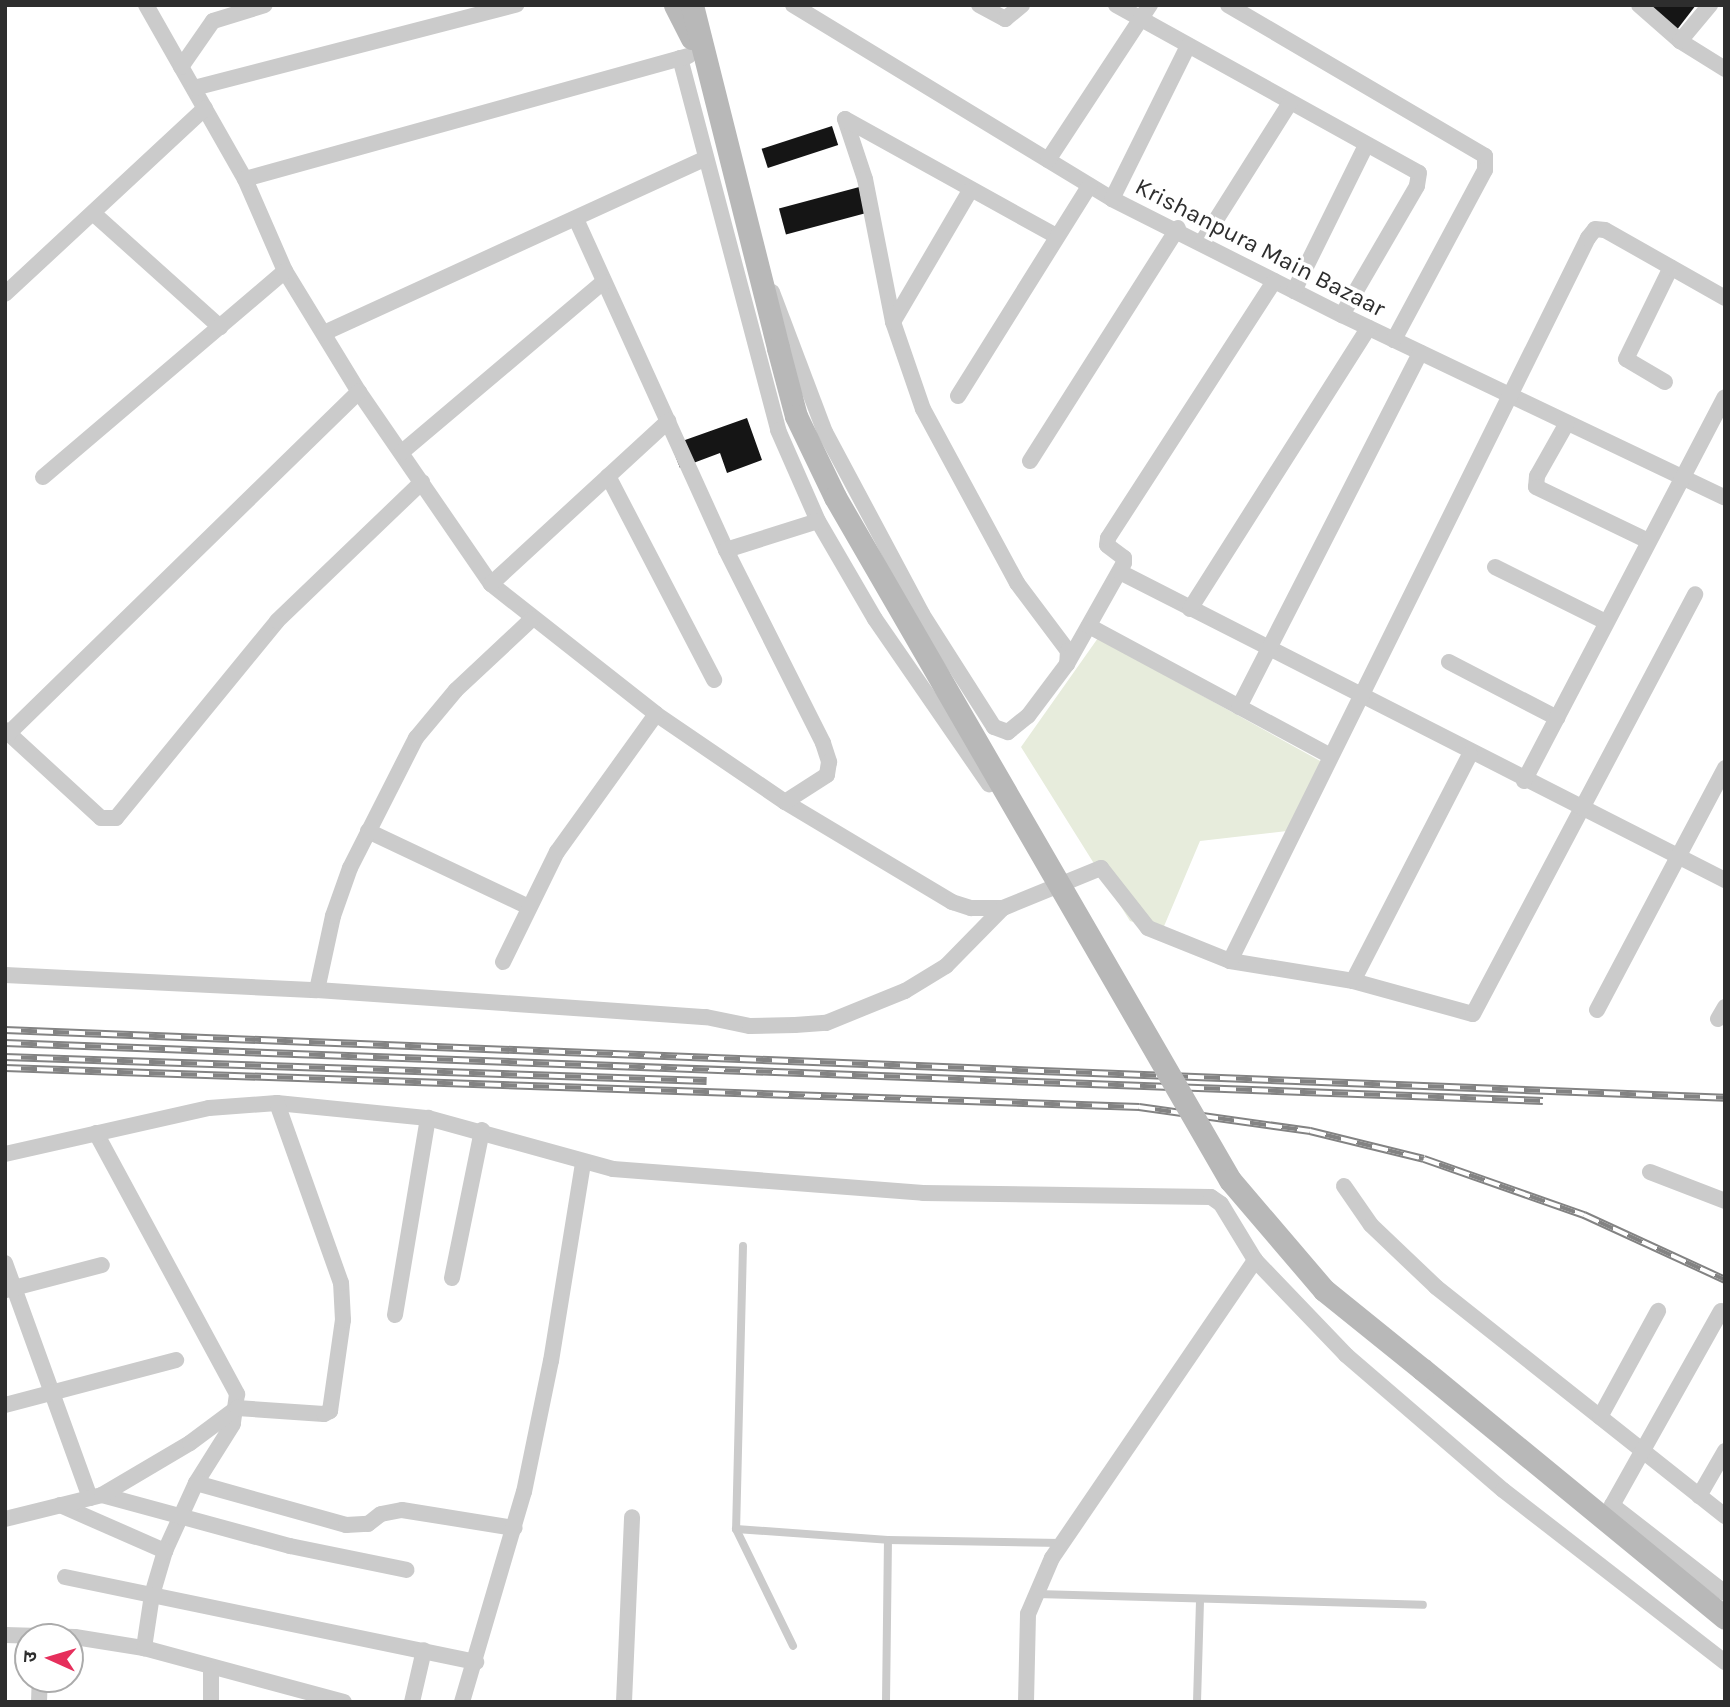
<!DOCTYPE html>
<meta charset="utf-8">
<style>
body{margin:0}
#map{position:relative;width:1730px;height:1707px;overflow:hidden;background:#fff;font-family:Karla,"Noto Sans Devanagari",sans-serif}
div>[style]{position:absolute}
[style*='--x']{left:calc(var(--x)*1px);top:calc(var(--y)*1px);width:calc(var(--w)*1px);rotate:calc(var(--a)*1deg)}
.green>*{inset:0;background:#e7ecdc}
.building>*{inset:0;background:#151515;transform-origin:0 0}
.lane>*{height:8px;margin:-4px;padding:0 4px;transform-origin:4px;border-radius:4px;background:#cbcbcb}
.street>*{height:16px;margin:-8px;padding:0 8px;transform-origin:8px;border-radius:8px;background:#cbcbcb}
.secondary>*{height:23px;margin:-11.5px;padding:0 11.5px;transform-origin:11.5px;border-radius:11.5px;background:#b8b8b8}
.rail>*{height:8px;margin-top:-4px;transform-origin:0;background:repeating-linear-gradient(90deg,#fff 0 16px,#838383 0 32px);box-sizing:border-box;border-block:2px solid #838383}
.secondary-bridge>*{height:23px;margin:-11.5px;padding:0 11.5px;transform-origin:11.5px;border-radius:11.5px;background:#b8b8b8}
span{translate:-50% -50%;white-space:nowrap;text-align:center;line-height:1.15;-webkit-text-stroke:7px #fff;paint-order:stroke}
.street-label{font-size:24px;color:#2e2e2e}
.frame{position:absolute;inset:0;border:7px solid #2e2e2e;pointer-events:none}
.north{position:absolute;left:14px;top:1623px;width:70px;height:70px;box-sizing:border-box;background:#fff;border:2px solid #ababab;border-radius:50%;rotate:274deg;font-size:19px;font-weight:700;line-height:28px;text-align:center;color:#2e2e2e}
.north::after{content:'';display:block;margin:auto;width:24px;height:32px;background:#e62f5c;clip-path:polygon(50% 0,100% 100%,50% 72%,0 100%)}
</style>
<div id="map">
<div class="green">
<div style="clip-path:polygon(1098px 638px,1322px 762px,1287px 831px,1200px 841px,1162px 931px,1130px 921px,1021px 747px)"></div>
</div>
<div class="building">
<div style="clip-path:polygon(1651px 5px,1696px 5px,1676px 31px,1648px 10px)"></div>
<div style="left:832px;top:126px;width:20px;height:74px;rotate:72deg"></div>
<div style="left:863px;top:186px;width:27px;height:87px;rotate:75deg"></div>
<div style="clip-path:polygon(747px 418px,762px 460px,727px 473px,720px 453px,680px 468px,671px 445px)"></div>
</div>
<div class="lane">
<div style="--x:743;--y:1246;--w:283;--a:91.4"></div>
<div style="--x:736;--y:1529;--w:130;--a:64"></div>
<div style="--x:736;--y:1529;--w:152;--a:4.1"></div>
<div style="--x:888;--y:1540;--w:173;--a:1"></div>
<div style="--x:1037;--y:1594;--w:386;--a:1.6"></div>
<div style="--x:886;--y:1702;--w:162;--a:-89.3"></div>
<div style="--x:1197;--y:1702;--w:102;--a:-88.3"></div>
</div>
<div class="street">
<div style="--x:146;--y:5;--w:200;--a:60.4"></div>
<div style="--x:245;--y:179;--w:100;--a:66.5"></div>
<div style="--x:285;--y:271;--w:142;--a:58.6"></div>
<div style="--x:359;--y:392;--w:233;--a:55.5"></div>
<div style="--x:491;--y:584;--w:210;--a:38.2"></div>
<div style="--x:656;--y:714;--w:156;--a:34.3"></div>
<div style="--x:785;--y:802;--w:195;--a:30.9"></div>
<div style="--x:952;--y:902;--w:20;--a:18"></div>
<div style="--x:971;--y:908;--w:32;--a:0"></div>
<div style="--x:1003;--y:908;--w:106;--a:-22.2"></div>
<div style="--x:1101;--y:868;--w:76;--a:51.9"></div>
<div style="--x:1148;--y:928;--w:88;--a:21.9"></div>
<div style="--x:1230;--y:961;--w:125;--a:9.2"></div>
<div style="--x:1353;--y:981;--w:124;--a:15.4"></div>
<div style="--x:1473;--y:1014;--w:475;--a:-62.1"></div>
<div style="--x:793;--y:5;--w:373;--a:31.3"></div>
<div style="--x:1112;--y:199;--w:258;--a:26.8"></div>
<div style="--x:1342;--y:315;--w:424;--a:25.5"></div>
<div style="--x:979;--y:5;--w:30;--a:28"></div>
<div style="--x:1005;--y:19;--w:22;--a:-39"></div>
<div style="--x:1116;--y:5;--w:346;--a:29"></div>
<div style="--x:1419;--y:173;--w:13;--a:99"></div>
<div style="--x:1417;--y:186;--w:149;--a:120.2"></div>
<div style="--x:1228;--y:5;--w:298;--a:30.4"></div>
<div style="--x:1485;--y:156;--w:14;--a:90"></div>
<div style="--x:1485;--y:170;--w:193;--a:118.2"></div>
<div style="--x:1639;--y:5;--w:55;--a:41.3"></div>
<div style="--x:1680;--y:41;--w:53;--a:31.9"></div>
<div style="--x:1680;--y:41;--w:47;--a:-50.2"></div>
<div style="--x:680;--y:58;--w:385;--a:75.2"></div>
<div style="--x:778;--y:430;--w:99;--a:66.3"></div>
<div style="--x:818;--y:521;--w:113;--a:59.8"></div>
<div style="--x:875;--y:619;--w:201;--a:55.4"></div>
<div style="--x:181;--y:67;--w:56;--a:-55.2"></div>
<div style="--x:213;--y:21;--w:54;--a:-17.1"></div>
<div style="--x:194;--y:88;--w:333;--a:-14.5"></div>
<div style="--x:845;--y:119;--w:63;--a:71.6"></div>
<div style="--x:865;--y:179;--w:146;--a:78.9"></div>
<div style="--x:893;--y:322;--w:92;--a:71"></div>
<div style="--x:923;--y:409;--w:198;--a:61.6"></div>
<div style="--x:1017;--y:583;--w:85;--a:53.1"></div>
<div style="--x:1068;--y:651;--w:13;--a:94"></div>
<div style="--x:845;--y:119;--w:241;--a:29"></div>
<div style="--x:1048;--y:160;--w:186;--a:-56.7"></div>
<div style="--x:245;--y:179;--w:460;--a:-15.5"></div>
<div style="--x:1112;--y:199;--w:171;--a:-63.6"></div>
<div style="--x:93;--y:213;--w:171;--a:41.9"></div>
<div style="--x:576;--y:219;--w:363;--a:65.6"></div>
<div style="--x:726;--y:550;--w:216;--a:63.3"></div>
<div style="--x:823;--y:743;--w:20;--a:72"></div>
<div style="--x:829;--y:762;--w:13;--a:99"></div>
<div style="--x:827;--y:775;--w:50;--a:147.3"></div>
<div style="--x:1202;--y:242;--w:165;--a:-57.7"></div>
<div style="--x:1294;--y:291;--w:163;--a:-63.7"></div>
<div style="--x:772;--y:292;--w:150;--a:69.3"></div>
<div style="--x:825;--y:432;--w:206;--a:61.9"></div>
<div style="--x:922;--y:614;--w:134;--a:57.5"></div>
<div style="--x:994;--y:727;--w:15;--a:20"></div>
<div style="--x:1008;--y:732;--w:26;--a:-39"></div>
<div style="--x:1028;--y:716;--w:65;--a:-53.1"></div>
<div style="--x:1067;--y:664;--w:116;--a:-60.6"></div>
<div style="--x:1124;--y:563;--w:5;--a:-90"></div>
<div style="--x:1124;--y:558;--w:21;--a:-143"></div>
<div style="--x:1107;--y:545;--w:7;--a:-82"></div>
<div style="--x:1108;--y:538;--w:306;--a:-57.1"></div>
<div style="--x:5;--y:294;--w:273;--a:-42.9"></div>
<div style="--x:893;--y:322;--w:152;--a:-59.6"></div>
<div style="--x:324;--y:333;--w:420;--a:-24.6"></div>
<div style="--x:1665;--y:382;--w:45;--a:-149.5"></div>
<div style="--x:1626;--y:359;--w:102;--a:-63.9"></div>
<div style="--x:958;--y:396;--w:248;--a:-58"></div>
<div style="--x:1567;--y:423;--w:61;--a:119.5"></div>
<div style="--x:1537;--y:476;--w:11;--a:95"></div>
<div style="--x:1536;--y:487;--w:124;--a:25.7"></div>
<div style="--x:402;--y:452;--w:263;--a:-40.2"></div>
<div style="--x:1030;--y:461;--w:276;--a:-57.6"></div>
<div style="--x:608;--y:476;--w:230;--a:62.5"></div>
<div style="--x:43;--y:477;--w:318;--a:-40.4"></div>
<div style="--x:726;--y:550;--w:96;--a:-17.5"></div>
<div style="--x:1495;--y:567;--w:124;--a:26.4"></div>
<div style="--x:1120;--y:572;--w:679;--a:26.98"></div>
<div style="--x:491;--y:584;--w:241;--a:-42.6"></div>
<div style="--x:1190;--y:609;--w:333;--a:-57.6"></div>
<div style="--x:1089;--y:626;--w:274;--a:28.3"></div>
<div style="--x:1449;--y:662;--w:122;--a:27.4"></div>
<div style="--x:1239;--y:707;--w:398;--a:-62.9"></div>
<div style="--x:5;--y:730;--w:130;--a:42.5"></div>
<div style="--x:101;--y:818;--w:15;--a:0"></div>
<div style="--x:116;--y:818;--w:254;--a:-50.7"></div>
<div style="--x:277;--y:621;--w:201;--a:-43.8"></div>
<div style="--x:9;--y:733;--w:489;--a:-44.3"></div>
<div style="--x:1524;--y:781;--w:433;--a:-62.4"></div>
<div style="--x:368;--y:831;--w:176;--a:25.3"></div>
<div style="--x:1230;--y:961;--w:807;--a:-63.66"></div>
<div style="--x:1588;--y:238;--w:11;--a:-52"></div>
<div style="--x:1595;--y:229;--w:10;--a:6"></div>
<div style="--x:1605;--y:230;--w:138;--a:29.5"></div>
<div style="--x:503;--y:962;--w:123;--a:-63.9"></div>
<div style="--x:557;--y:852;--w:170;--a:-54.3"></div>
<div style="--x:5;--y:975;--w:312;--a:2.8"></div>
<div style="--x:317;--y:990;--w:390;--a:4"></div>
<div style="--x:706;--y:1017;--w:45;--a:11.6"></div>
<div style="--x:750;--y:1026;--w:45;--a:-1.3"></div>
<div style="--x:795;--y:1025;--w:31;--a:-4"></div>
<div style="--x:826;--y:1023;--w:85;--a:-22.1"></div>
<div style="--x:905;--y:991;--w:48;--a:-31.4"></div>
<div style="--x:946;--y:966;--w:81;--a:-45.5"></div>
<div style="--x:1353;--y:981;--w:255;--a:-62.7"></div>
<div style="--x:317;--y:990;--w:76;--a:-77.8"></div>
<div style="--x:333;--y:916;--w:51;--a:-70.5"></div>
<div style="--x:350;--y:868;--w:146;--a:-63.1"></div>
<div style="--x:416;--y:738;--w:62;--a:-50.2"></div>
<div style="--x:456;--y:690;--w:104;--a:-43.1"></div>
<div style="--x:1597;--y:1010;--w:274;--a:-62.1"></div>
<div style="--x:1718;--y:1019;--w:14;--a:-60"></div>
<div style="--x:96;--y:1133;--w:297;--a:61.6"></div>
<div style="--x:237;--y:1394;--w:30;--a:98"></div>
<div style="--x:233;--y:1424;--w:70;--a:122.1"></div>
<div style="--x:196;--y:1483;--w:75;--a:114.5"></div>
<div style="--x:165;--y:1551;--w:46;--a:106.5"></div>
<div style="--x:152;--y:1595;--w:54;--a:98.6"></div>
<div style="--x:5;--y:1154;--w:209;--a:-12.7"></div>
<div style="--x:209;--y:1108;--w:68;--a:-4.2"></div>
<div style="--x:277;--y:1103;--w:152;--a:5.7"></div>
<div style="--x:428;--y:1118;--w:192;--a:15.4"></div>
<div style="--x:613;--y:1169;--w:311;--a:4.4"></div>
<div style="--x:923;--y:1193;--w:288;--a:0.8"></div>
<div style="--x:1211;--y:1197;--w:12;--a:35"></div>
<div style="--x:1221;--y:1204;--w:66;--a:58.7"></div>
<div style="--x:1255;--y:1260;--w:132;--a:46.2"></div>
<div style="--x:1346;--y:1355;--w:207;--a:40.7"></div>
<div style="--x:1503;--y:1490;--w:281;--a:37.8"></div>
<div style="--x:1650;--y:1172;--w:80;--a:21.1"></div>
<div style="--x:1344;--y:1186;--w:47;--a:55.3"></div>
<div style="--x:1371;--y:1225;--w:90;--a:43.6"></div>
<div style="--x:1436;--y:1287;--w:369;--a:38.4"></div>
<div style="--x:5;--y:1263;--w:250;--a:70.1"></div>
<div style="--x:452;--y:1278;--w:151;--a:-78.5"></div>
<div style="--x:6;--y:1290;--w:99;--a:-14.6"></div>
<div style="--x:1721;--y:1311;--w:223;--a:119.3"></div>
<div style="--x:1612;--y:1505;--w:143;--a:37.9"></div>
<div style="--x:395;--y:1315;--w:200;--a:-80.5"></div>
<div style="--x:5;--y:1405;--w:177;--a:-14.7"></div>
<div style="--x:1600;--y:1417;--w:121;--a:-61.3"></div>
<div style="--x:196;--y:1483;--w:156;--a:15.6"></div>
<div style="--x:346;--y:1525;--w:22;--a:-3"></div>
<div style="--x:368;--y:1524;--w:16;--a:-38"></div>
<div style="--x:381;--y:1514;--w:21;--a:-11"></div>
<div style="--x:402;--y:1510;--w:114;--a:9.1"></div>
<div style="--x:102;--y:1495;--w:195;--a:15.2"></div>
<div style="--x:290;--y:1546;--w:119;--a:11.6"></div>
<div style="--x:1699;--y:1496;--w:52;--a:-60"></div>
<div style="--x:60;--y:1505;--w:115;--a:23.7"></div>
<div style="--x:5;--y:1519;--w:100;--a:-13.9"></div>
<div style="--x:102;--y:1495;--w:102;--a:-30.6"></div>
<div style="--x:190;--y:1443;--w:59;--a:-36.7"></div>
<div style="--x:237;--y:1408;--w:87;--a:3.9"></div>
<div style="--x:324;--y:1414;--w:7;--a:-27"></div>
<div style="--x:330;--y:1411;--w:92;--a:-81.9"></div>
<div style="--x:343;--y:1320;--w:37;--a:-93"></div>
<div style="--x:341;--y:1283;--w:191;--a:-109.6"></div>
<div style="--x:65;--y:1577;--w:420;--a:11.7"></div>
<div style="--x:5;--y:1635;--w:70;--a:1.6"></div>
<div style="--x:75;--y:1637;--w:70;--a:9.1"></div>
<div style="--x:144;--y:1648;--w:207;--a:15.1"></div>
<div style="--x:39;--y:1702;--w:23;--a:-88"></div>
<div style="--x:211;--y:1702;--w:33;--a:-90"></div>
<div style="--x:412;--y:1702;--w:53;--a:-77"></div>
<div style="--x:462;--y:1702;--w:219;--a:-73.6"></div>
<div style="--x:524;--y:1492;--w:134;--a:-78.4"></div>
<div style="--x:551;--y:1361;--w:201;--a:-80.8"></div>
<div style="--x:624;--y:1702;--w:185;--a:-87.5"></div>
<div style="--x:1026;--y:1702;--w:88;--a:-88.7"></div>
<div style="--x:1028;--y:1614;--w:61;--a:-66.8"></div>
<div style="--x:1052;--y:1558;--w:361;--a:-55.7"></div>
</div>
<div class="secondary">
<div style="--x:675;--y:5;--w:37;--a:63"></div>
<div style="--x:692;--y:5;--w:354;--a:75.9"></div>
<div style="--x:1422;--y:1369;--w:392;--a:39.4"></div>
</div>
<div class="rail">
<div style="--x:5;--y:1030;--w:1721;--a:2.26"></div>
<div style="--x:5;--y:1043;--w:1539;--a:2.16"></div>
<div style="--x:5;--y:1057;--w:702;--a:1.96"></div>
<div style="--x:5;--y:1068;--w:1135;--a:1.97"></div>
<div style="--x:1139;--y:1107;--w:173;--a:8"></div>
<div style="--x:1310;--y:1131;--w:117;--a:13.8"></div>
<div style="--x:1424;--y:1159;--w:170;--a:19.3"></div>
<div style="--x:1584;--y:1215;--w:155;--a:24.7"></div>
</div>
<div class="secondary-bridge">
<div style="--x:778;--y:348;--w:70;--a:75.2"></div>
<div style="--x:796;--y:416;--w:90;--a:64.3"></div>
<div style="--x:835;--y:497;--w:789;--a:59.96"></div>
<div style="--x:1230;--y:1180;--w:145;--a:49.5"></div>
<div style="--x:1324;--y:1290;--w:126;--a:38.9"></div>
</div>
<div class="street-label">
<span style="left:1260px;top:248px;rotate:27deg">Krishanpura Main Bazaar</span>
</div>
<div class="frame"></div>
<div class="north">उ</div>
</div>
